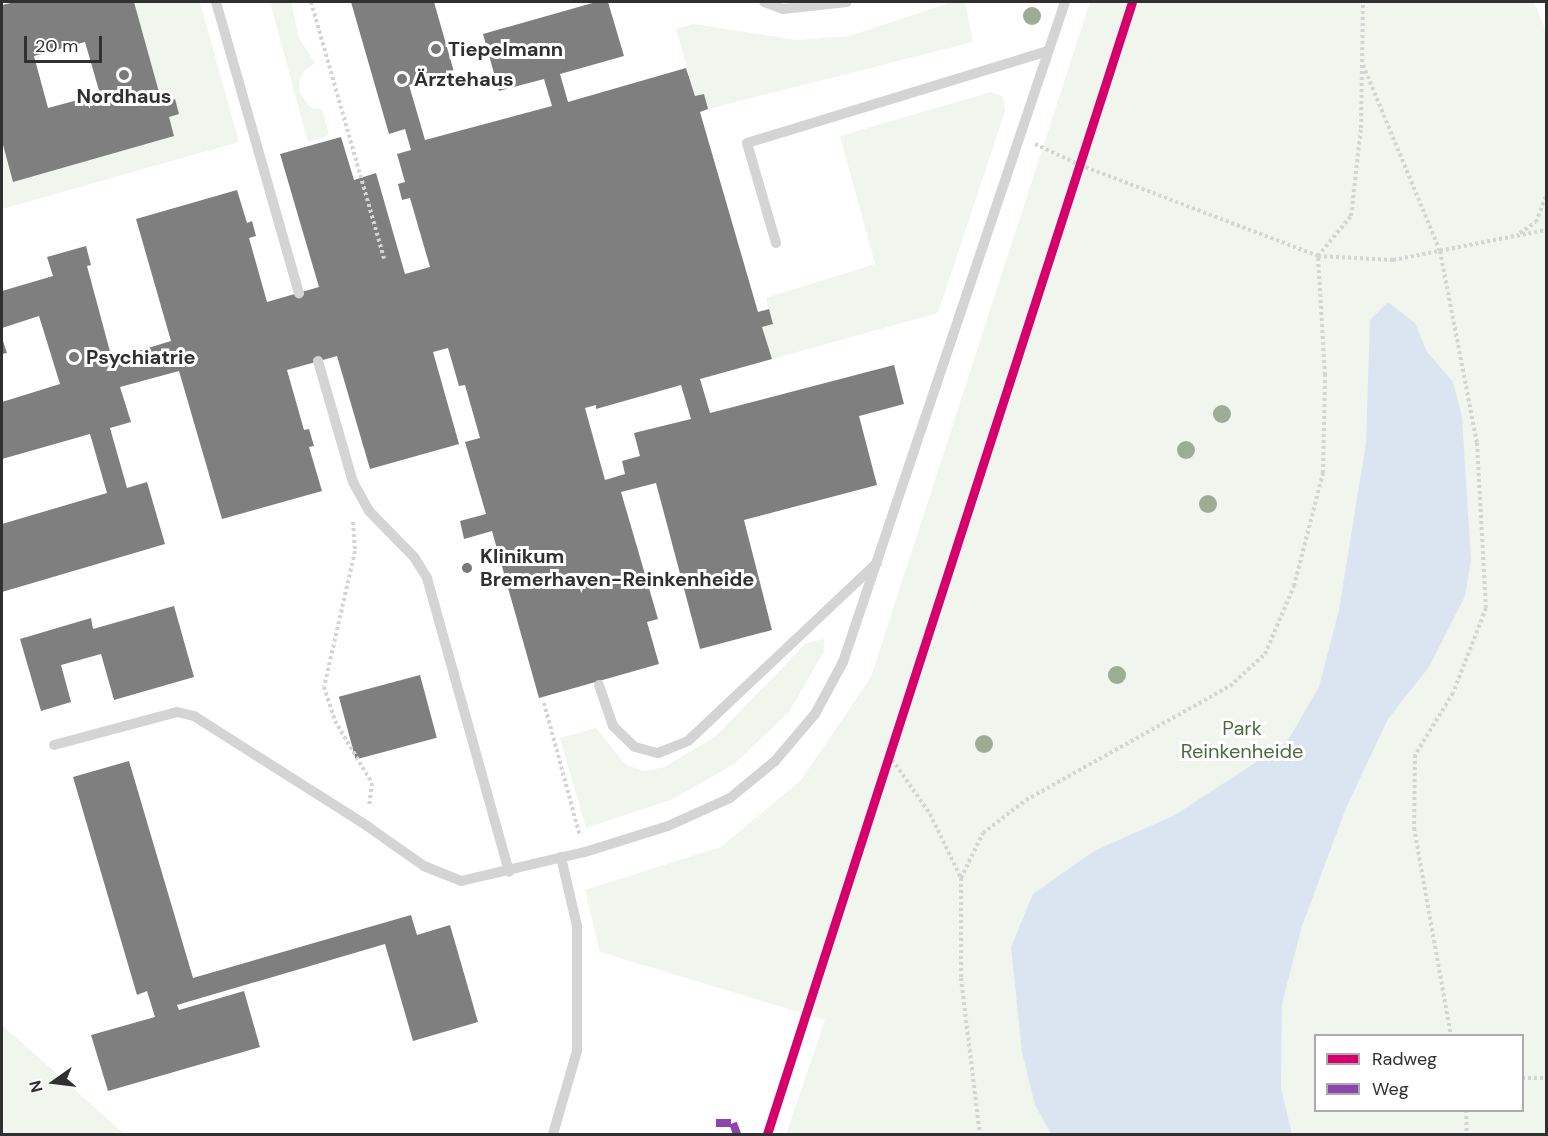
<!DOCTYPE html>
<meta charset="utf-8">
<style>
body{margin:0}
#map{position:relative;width:1548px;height:1136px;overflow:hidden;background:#fff;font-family:"DM Sans",sans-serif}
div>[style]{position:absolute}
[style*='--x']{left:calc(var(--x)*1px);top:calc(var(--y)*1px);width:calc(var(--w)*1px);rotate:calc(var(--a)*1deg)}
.green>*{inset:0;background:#f0f5ed}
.water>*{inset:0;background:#dbe5f1}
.building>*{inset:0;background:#7f7f7f;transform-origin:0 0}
.path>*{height:4px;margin-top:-2px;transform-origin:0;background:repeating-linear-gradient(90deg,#d4d4d4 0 3px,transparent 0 6px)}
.service>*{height:10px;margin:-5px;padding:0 5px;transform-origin:5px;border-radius:5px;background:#d4d4d4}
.quiet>*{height:8px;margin-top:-4px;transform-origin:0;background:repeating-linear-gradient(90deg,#8e44ad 0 15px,transparent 0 23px)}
.cycleway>*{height:9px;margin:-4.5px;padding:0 4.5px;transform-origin:4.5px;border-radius:4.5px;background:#d6006c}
.trees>*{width:18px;height:18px;margin:-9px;border-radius:50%;background:#9dad95}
.dots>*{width:16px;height:16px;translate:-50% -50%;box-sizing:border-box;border:3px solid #fff;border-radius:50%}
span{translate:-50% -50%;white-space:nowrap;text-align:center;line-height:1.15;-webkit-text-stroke:6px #fff;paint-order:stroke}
.poi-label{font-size:20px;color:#303030;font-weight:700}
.left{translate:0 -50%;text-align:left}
.park-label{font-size:20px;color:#4c6a3f}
.frame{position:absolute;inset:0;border:3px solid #303030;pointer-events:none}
.legend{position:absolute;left:1314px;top:1034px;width:210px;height:78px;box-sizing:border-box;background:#fff;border:2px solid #acacac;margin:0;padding:8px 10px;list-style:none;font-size:18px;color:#303030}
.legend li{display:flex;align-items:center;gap:12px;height:30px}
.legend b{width:30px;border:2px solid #acacac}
.north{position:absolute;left:24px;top:1052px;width:60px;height:60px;-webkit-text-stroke:4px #fff;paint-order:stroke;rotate:256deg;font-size:16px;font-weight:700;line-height:24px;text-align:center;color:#303030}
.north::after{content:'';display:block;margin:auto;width:21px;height:27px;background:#303030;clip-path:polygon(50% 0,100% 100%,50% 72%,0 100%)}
.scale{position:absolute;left:24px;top:36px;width:78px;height:27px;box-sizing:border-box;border:3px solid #303030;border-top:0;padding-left:8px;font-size:18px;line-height:21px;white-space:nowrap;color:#303030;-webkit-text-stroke:4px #fff;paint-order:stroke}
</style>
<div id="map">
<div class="green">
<div style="clip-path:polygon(134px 2px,200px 2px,239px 142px,2px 209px,2px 141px,13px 181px,169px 117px,174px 99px,162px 103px)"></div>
<div style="clip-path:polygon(270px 2px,291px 2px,299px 38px,315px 63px,304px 71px,299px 82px,300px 93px,311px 108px,322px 109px,329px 135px,308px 142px)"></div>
<div style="clip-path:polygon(952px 2px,965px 2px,973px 42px,708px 109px,704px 94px,695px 96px,676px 29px,693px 24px,798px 40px,849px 36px)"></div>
<div style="clip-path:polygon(evenodd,1090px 2px,1534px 2px,1546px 31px,1546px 1134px,786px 1134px,825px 1020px,600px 952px,585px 890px,721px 847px,801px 780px,871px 677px,1090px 2px,1316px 1036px,1522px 1036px,1522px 1110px,1316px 1110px,1316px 1036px)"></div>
<div style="clip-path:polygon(991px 92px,1003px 97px,1005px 111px,938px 313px,772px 359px,762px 327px,773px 323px,766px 298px,875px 264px,840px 136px)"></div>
<div style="clip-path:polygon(824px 639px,824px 651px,789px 712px,734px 764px,671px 800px,586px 828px,560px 738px,596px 728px,626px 765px,644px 771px,665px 767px,716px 736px,806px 643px)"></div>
<div style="clip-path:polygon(2px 1025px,64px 1080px,124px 1134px,2px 1134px)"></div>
</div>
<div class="water">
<div style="clip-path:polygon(1388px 302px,1415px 323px,1427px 352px,1453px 382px,1462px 417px,1471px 560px,1465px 596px,1429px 667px,1388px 719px,1346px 808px,1302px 926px,1282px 1004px,1281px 1088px,1292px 1134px,1051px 1134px,1035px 1105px,1022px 1052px,1011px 947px,1033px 894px,1094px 851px,1175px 815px,1287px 742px,1319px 687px,1339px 610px,1366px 443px,1370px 320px)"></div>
</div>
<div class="building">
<div style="clip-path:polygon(evenodd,15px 2px,134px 2px,162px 103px,175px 99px,179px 114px,169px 117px,174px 136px,13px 182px,2px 141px,2px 5px,15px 2px,85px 42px,100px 94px,48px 108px,34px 56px,85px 42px)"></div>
<div style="clip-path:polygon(evenodd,351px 2px,434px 2px,454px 72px,409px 85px,425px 140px,552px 106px,544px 79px,499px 91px,483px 34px,596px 2px,608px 2px,624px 56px,560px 74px,568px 102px,686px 68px,695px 96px,704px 94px,708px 109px,700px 112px,758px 312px,769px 309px,773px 324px,762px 327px,772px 359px,700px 379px,710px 413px,894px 365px,904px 404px,859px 416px,877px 485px,744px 520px,772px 630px,700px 649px,656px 483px,621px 492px,658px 619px,647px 622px,659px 664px,539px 698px,492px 531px,464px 539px,460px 521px,486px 514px,465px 442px,480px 438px,465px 385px,459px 386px,448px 348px,433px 352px,459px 444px,370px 469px,337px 356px,287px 370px,304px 430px,309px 429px,314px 446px,309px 447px,322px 491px,222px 519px,179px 371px,120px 387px,131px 422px,110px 428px,127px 488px,147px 482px,165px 544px,2px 592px,2px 524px,107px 493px,90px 434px,2px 459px,2px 402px,60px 384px,39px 316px,2px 328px,2px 291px,53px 276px,47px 257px,86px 246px,91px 265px,87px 266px,112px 359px,171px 341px,136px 219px,237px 190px,247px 223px,252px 221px,256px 236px,249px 238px,267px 302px,319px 287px,280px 154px,341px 137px,354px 180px,376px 173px,405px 274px,430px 267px,410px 198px,402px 200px,398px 184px,405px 182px,397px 154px,411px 150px,405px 129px,389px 134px,351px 2px,681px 385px,691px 419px,634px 433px,640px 456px,622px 461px,625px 474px,605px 480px,585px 408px,596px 405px,596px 409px,681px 385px)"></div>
<div style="clip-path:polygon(2px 338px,7px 353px,2px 354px)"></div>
<div style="clip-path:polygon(174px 606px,194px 677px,114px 700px,101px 654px,61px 665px,71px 702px,41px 711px,20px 639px,91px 618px,93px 629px)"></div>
<div style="left:420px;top:675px;width:65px;height:84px;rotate:75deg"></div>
<div style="clip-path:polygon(129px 761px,193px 978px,411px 915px,417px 935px,450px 925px,478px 1022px,413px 1041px,385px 944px,177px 1005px,179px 1010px,244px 991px,260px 1047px,108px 1091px,91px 1035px,155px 1017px,147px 991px,137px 995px,73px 777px)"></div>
</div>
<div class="path">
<div style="--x:311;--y:2;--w:267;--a:74.1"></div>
<div style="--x:1363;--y:65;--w:201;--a:67.5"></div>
<div style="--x:1440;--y:251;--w:196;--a:79.1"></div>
<div style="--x:1477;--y:443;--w:165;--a:86.9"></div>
<div style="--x:1486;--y:608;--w:91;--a:111.2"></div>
<div style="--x:1453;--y:693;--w:73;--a:121.5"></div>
<div style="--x:1415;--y:755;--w:73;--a:90.8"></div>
<div style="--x:1414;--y:828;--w:211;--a:79.9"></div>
<div style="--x:1035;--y:144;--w:50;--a:25"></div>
<div style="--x:1080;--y:165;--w:255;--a:20.9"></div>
<div style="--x:1318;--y:256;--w:75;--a:3.1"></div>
<div style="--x:1393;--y:260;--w:156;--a:-11.1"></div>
<div style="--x:1520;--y:233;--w:19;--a:-35"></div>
<div style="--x:1536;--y:222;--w:28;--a:-69"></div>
<div style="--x:353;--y:522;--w:29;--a:86"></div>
<div style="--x:355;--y:551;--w:139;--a:102.8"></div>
<div style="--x:324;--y:687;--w:36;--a:72"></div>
<div style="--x:335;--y:721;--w:72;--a:59.2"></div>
<div style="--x:372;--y:783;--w:24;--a:97"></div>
<div style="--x:544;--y:703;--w:138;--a:74.9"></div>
<div style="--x:889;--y:755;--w:72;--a:55.2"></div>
<div style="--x:930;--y:814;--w:71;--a:64.2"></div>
<div style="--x:961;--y:878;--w:100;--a:90"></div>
<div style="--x:961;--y:978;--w:157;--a:83.1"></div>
<div style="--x:961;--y:878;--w:50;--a:-63.9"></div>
<div style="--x:983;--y:833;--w:54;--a:-37.5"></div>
<div style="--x:1026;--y:800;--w:234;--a:-29.2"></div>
<div style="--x:1230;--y:686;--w:47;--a:-42.4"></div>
<div style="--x:1265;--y:654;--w:74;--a:-66.9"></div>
<div style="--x:1294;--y:586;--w:117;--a:-75.6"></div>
<div style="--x:1323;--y:473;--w:98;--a:-88.8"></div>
<div style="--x:1325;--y:375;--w:119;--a:-93.4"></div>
<div style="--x:1318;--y:256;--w:52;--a:-50.5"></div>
<div style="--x:1351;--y:216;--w:89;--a:-83.5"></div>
<div style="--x:1361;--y:128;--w:126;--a:-89.1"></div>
<div style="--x:1522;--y:1078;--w:24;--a:0"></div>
<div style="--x:1466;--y:1110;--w:24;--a:88"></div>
</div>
<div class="service">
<div style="--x:216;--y:2;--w:303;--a:74.1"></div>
<div style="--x:764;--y:2;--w:20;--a:20"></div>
<div style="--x:783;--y:9;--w:64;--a:-6.2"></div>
<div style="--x:776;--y:243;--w:104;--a:-106.2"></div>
<div style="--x:747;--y:143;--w:315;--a:-17"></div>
<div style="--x:318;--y:361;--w:126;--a:73.9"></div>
<div style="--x:353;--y:482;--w:33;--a:61"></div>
<div style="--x:369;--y:511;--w:64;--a:45.6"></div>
<div style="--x:414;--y:557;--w:25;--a:58"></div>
<div style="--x:427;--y:578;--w:305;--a:74.4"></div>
<div style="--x:599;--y:685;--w:43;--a:71.1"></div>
<div style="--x:613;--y:726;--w:30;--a:44"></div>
<div style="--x:635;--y:747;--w:24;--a:15"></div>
<div style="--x:658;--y:753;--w:32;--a:-22"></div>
<div style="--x:688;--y:741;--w:260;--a:-43.3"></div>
<div style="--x:54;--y:745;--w:127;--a:-15"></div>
<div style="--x:177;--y:712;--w:17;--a:13"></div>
<div style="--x:194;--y:716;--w:205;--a:32.4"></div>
<div style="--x:367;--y:826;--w:70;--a:35.1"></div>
<div style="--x:424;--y:866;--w:40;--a:22"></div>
<div style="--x:461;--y:881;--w:127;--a:-13.2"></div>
<div style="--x:585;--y:852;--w:87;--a:-17.4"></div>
<div style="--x:668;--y:826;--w:68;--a:-24.3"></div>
<div style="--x:730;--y:798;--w:58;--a:-39.4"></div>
<div style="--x:775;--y:761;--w:62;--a:-49.6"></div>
<div style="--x:815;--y:714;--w:59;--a:-61.7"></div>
<div style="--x:843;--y:662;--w:696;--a:-71.41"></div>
<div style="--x:553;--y:1134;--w:86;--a:-73.9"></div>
<div style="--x:577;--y:1051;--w:125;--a:-90"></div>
<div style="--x:577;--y:926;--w:71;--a:-103.1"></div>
</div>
<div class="quiet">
<div style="--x:716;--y:1123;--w:17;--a:0"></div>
<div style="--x:733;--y:1123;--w:12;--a:70"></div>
</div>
<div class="cycleway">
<div style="--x:767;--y:1134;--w:1189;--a:-72.13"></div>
</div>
<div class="trees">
<div style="left:1032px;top:16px"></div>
<div style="left:1222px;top:414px"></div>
<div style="left:1186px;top:450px"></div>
<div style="left:1208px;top:504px"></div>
<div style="left:1117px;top:675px"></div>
<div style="left:984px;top:744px"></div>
</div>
<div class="dots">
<div style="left:436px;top:49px;background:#787878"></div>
<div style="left:124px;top:75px;background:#787878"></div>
<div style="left:402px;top:79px;background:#787878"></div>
<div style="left:74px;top:357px;background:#787878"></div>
<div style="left:467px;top:568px;background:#787878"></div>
</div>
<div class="poi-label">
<span class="left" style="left:448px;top:49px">Tiepelmann</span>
<span class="left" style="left:414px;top:79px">Ärztehaus</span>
<span style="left:124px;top:96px">Nordhaus</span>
<span class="left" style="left:86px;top:357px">Psychiatrie</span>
<span class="left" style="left:480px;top:568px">Klinikum<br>Bremerhaven-Reinkenheide</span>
</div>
<div class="park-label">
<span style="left:1242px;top:740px">Park<br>Reinkenheide</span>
</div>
<div class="frame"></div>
<ul class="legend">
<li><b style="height:8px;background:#d6006c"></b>Radweg</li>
<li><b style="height:8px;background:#8e44ad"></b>Weg</li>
</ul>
<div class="north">N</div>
<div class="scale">20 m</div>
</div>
